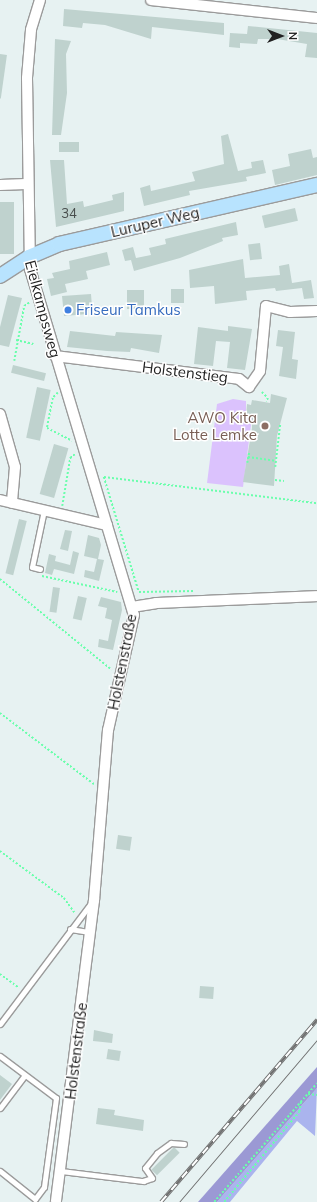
<!DOCTYPE html>
<meta charset="utf-8">
<style>
body{margin:0}
#map{position:relative;width:317px;height:1202px;overflow:hidden;background:#e7f2f2;font-family:Mulish,sans-serif}
div>[style]{position:absolute}
[style*='--x']{left:calc(var(--x)*1px);top:calc(var(--y)*1px);width:calc(var(--w)*1px);rotate:calc(var(--a)*1deg)}
.grass>*{inset:0;background:#aab4ee}
.forest>*{inset:0;background:#9b99d4}
.park>*{inset:0;background:#dbc2fd}
.building>*{inset:0;background:#bfd2ce;transform-origin:0 0}
.path>*{height:1.5px;margin-top:-0.75px;transform-origin:0;background:repeating-linear-gradient(90deg,#6affac 0 2px,transparent 0 4px)}
.roads{filter:drop-shadow(1px 0 #9b9b9b) drop-shadow(-1px 0 #9b9b9b) drop-shadow(0 1px #9b9b9b) drop-shadow(0 -1px #9b9b9b)}
.lane>*{height:5px;margin:-2.5px;padding:0 2.5px;transform-origin:2.5px;border-radius:2.5px;background:#fff}
.street>*{height:10px;margin:-5px;padding:0 5px;transform-origin:5px;border-radius:5px;background:#fff}
.secondary>*{height:14px;margin:-7px;padding:0 7px;transform-origin:7px;border-radius:7px;background:#b8e3fe}
.tram>*{height:1px;margin:-0.5px;padding:0 0.5px;transform-origin:0.5px;border-radius:0.5px;background:#6f6f6f}
.rail>*{height:4px;margin-top:-2px;transform-origin:0;background:repeating-linear-gradient(90deg,#fff 0 8px,#6f6f6f 0 16px);box-sizing:border-box;border-block:1px solid #6f6f6f}
.dots>*{width:11px;height:11px;translate:-50% -50%;box-sizing:border-box;border:2px solid #fff;border-radius:50%}
span{translate:-50% -50%;white-space:nowrap;text-align:center;line-height:1.15;-webkit-text-stroke:3px #fff;paint-order:stroke}
.number-label{font-size:13px;color:#484d4c}
.number-label span{-webkit-text-stroke-width:0}
.street-label{font-size:15px;color:#212121}
.shop-label{font-size:15px;color:#366cbe}
.left{translate:0 -50%;text-align:left}
.education-label{font-size:15px;color:#785e54}
.right{translate:-100% -50%;text-align:right}
.north{position:absolute;left:261px;top:16px;width:40px;height:40px;-webkit-text-stroke:3px #fff;paint-order:stroke;rotate:90deg;font-size:11px;font-weight:700;line-height:16px;text-align:center;color:#212121}
.north::after{content:'';display:block;margin:auto;width:14px;height:18px;background:#212121;clip-path:polygon(50% 0,100% 100%,50% 72%,0 100%)}
</style>
<div id="map">
<div class="grass">
<div style="clip-path:polygon(317px 1088px,315px 1136px,297px 1121px,230px 1202px,217px 1202px)"></div>
</div>
<div class="forest">
<div style="clip-path:polygon(317px 1067px,317px 1088px,217px 1202px,198px 1202px)"></div>
</div>
<div class="park">
<div style="clip-path:polygon(233px 399px,246px 401px,246px 416px,252px 417px,243px 487px,207px 483px,217px 404px)"></div>
</div>
<div class="building">
<div style="clip-path:polygon(64px 9px,224px 23px,224px 35px,152px 27px,151px 39px,105px 25px,83px 23px,82px 28px,63px 26px)"></div>
<div style="clip-path:polygon(248px 26px,317px 33px,317px 58px,305px 57px,307px 44px,277px 39px,258px 39px,257px 44px,240px 43px,240px 48px,229px 47px,230px 33px,247px 34px)"></div>
<div style="clip-path:polygon(55px 39px,71px 41px,66px 54px,67px 93px,61px 135px,52px 135px)"></div>
<div style="left:0;top:54px;width:7px;height:44px;rotate:8deg"></div>
<div style="clip-path:polygon(228px 134px,238px 171px,252px 168px,251px 162px,263px 160px,266px 173px,246px 177px,247px 181px,189px 191px,190px 195px,144px 206px,140px 188px,150px 185px,151px 191px,195px 181px,192px 172px,224px 164px,221px 136px)"></div>
<div style="left:59px;top:142px;width:20px;height:10px"></div>
<div style="clip-path:polygon(311px 149px,313px 158px,317px 157px,317px 175px,275px 185px,272px 170px,290px 166px,288px 154px)"></div>
<div style="clip-path:polygon(50px 160px,64px 160px,67px 204px,83px 201px,84px 207px,113px 200px,112px 195px,124px 192px,124px 211px,56px 227px)"></div>
<div style="left:0;top:202px;width:14px;height:52px"></div>
<div style="left:295px;top:208px;width:13px;height:34px;rotate:77deg"></div>
<div style="clip-path:polygon(236px 222px,238px 235px,222px 238px,223px 241px,180px 258px,134px 271px,131px 260px,125px 261px,122px 250px,133px 247px,136px 258px,151px 255px,149px 248px,166px 244px,165px 239px)"></div>
<div style="left:260px;top:243px;width:16px;height:12px;rotate:83deg"></div>
<div style="clip-path:polygon(107px 252px,110px 265px,86px 271px,88px 279px,65px 284px,67px 292px,51px 296px,47px 279px,54px 278px,52px 273px,70px 269px,69px 261px)"></div>
<div style="clip-path:polygon(243px 259px,245px 278px,280px 275px,279px 266px,289px 264px,292px 283px,311px 280px,314px 298px,304px 299px,302px 288px,276px 291px,275px 288px,246px 291px,247px 300px,215px 304px,214px 286px,190px 288px,189px 270px)"></div>
<div style="left:171px;top:289px;width:13px;height:14px"></div>
<div style="left:144px;top:290px;width:19px;height:17px;rotate:90deg"></div>
<div style="clip-path:polygon(91px 294px,92px 307px,87px 307px,88px 314px,64px 316px,62px 296px)"></div>
<div style="clip-path:polygon(8px 295px,22px 298px,9px 347px,0 345px,0 327px)"></div>
<div style="clip-path:polygon(228px 326px,252px 329px,245px 370px,227px 368px,230px 342px,216px 341px,213px 366px,194px 364px,198px 327px,228px 331px)"></div>
<div style="clip-path:polygon(278px 330px,295px 332px,292px 359px,298px 360px,296px 379px,279px 376px,283px 347px,276px 346px)"></div>
<div style="clip-path:polygon(70px 331px,115px 336px,116px 332px,162px 335px,159px 353px,131px 348px,130px 352px,107px 351px,67px 347px)"></div>
<div style="left:13px;top:365px;width:34px;height:8px;rotate:14deg"></div>
<div style="left:37px;top:387px;width:14px;height:52px;rotate:12deg"></div>
<div style="clip-path:polygon(271px 394px,287px 398px,277px 436px,274px 486px,243px 482px,252px 428px,252px 417px,246px 416px,247px 404px,251px 405px,252px 400px,270px 403px)"></div>
<div style="left:54px;top:444px;width:15px;height:52px;rotate:16deg"></div>
<div style="left:19px;top:519px;width:8px;height:56px;rotate:14deg"></div>
<div style="clip-path:polygon(65px 530px,72px 531px,68px 551px,60px 549px)"></div>
<div style="clip-path:polygon(88px 535px,99px 538px,101px 545px,98px 559px,104px 560px,99px 581px,84px 577px,85px 570px,94px 572px,97px 559px,84px 556px)"></div>
<div style="clip-path:polygon(73px 551px,79px 553px,74px 574px,54px 569px,52px 575px,45px 573px,49px 554px,56px 556px,55px 561px,70px 565px)"></div>
<div style="left:53px;top:587px;width:7px;height:25px;rotate:8deg"></div>
<div style="left:78px;top:596px;width:9px;height:23px;rotate:13deg"></div>
<div style="clip-path:polygon(101px 597px,121px 602px,122px 610px,113px 650px,98px 647px,99px 639px,108px 641px,112px 620px,105px 618px,107px 608px,98px 606px)"></div>
<div style="left:118px;top:835px;width:14px;height:14px;rotate:8deg"></div>
<div style="left:200px;top:986px;width:14px;height:12px;rotate:4deg"></div>
<div style="clip-path:polygon(94px 1030px,113px 1034px,112px 1043px,93px 1041px)"></div>
<div style="left:108px;top:1049px;width:13px;height:10px;rotate:9deg"></div>
<div style="clip-path:polygon(0 1075px,12px 1084px,0 1100px)"></div>
<div style="clip-path:polygon(98px 1108px,115px 1110px,114px 1115px,144px 1120px,143px 1131px,96px 1124px)"></div>
<div style="left:174px;top:1147px;width:8px;height:32px;rotate:45deg"></div>
</div>
<div class="path">
<div style="--x:16;--y:340;--w:18;--a:13"></div>
<div style="--x:14;--y:361;--w:56;--a:-79.7"></div>
<div style="--x:24;--y:306;--w:7;--a:-34"></div>
<div style="--x:262;--y:392;--w:8;--a:45"></div>
<div style="--x:268;--y:398;--w:4;--a:104"></div>
<div style="--x:58;--y:393;--w:7;--a:135"></div>
<div style="--x:53;--y:398;--w:31;--a:101"></div>
<div style="--x:47;--y:428;--w:28;--a:27"></div>
<div style="--x:248;--y:457;--w:27;--a:8"></div>
<div style="--x:247;--y:463;--w:10;--a:-79"></div>
<div style="--x:275;--y:467;--w:43;--a:-83.4"></div>
<div style="--x:104;--y:477;--w:120;--a:73.1"></div>
<div style="--x:139;--y:592;--w:56;--a:-1"></div>
<div style="--x:104;--y:477;--w:215;--a:7"></div>
<div style="--x:275;--y:480;--w:9;--a:6"></div>
<div style="--x:62;--y:506;--w:49;--a:-80.5"></div>
<div style="--x:70;--y:458;--w:6;--a:-39"></div>
<div style="--x:42;--y:576;--w:77;--a:12"></div>
<div style="--x:0;--y:579;--w:144;--a:39.1"></div>
<div style="--x:0;--y:713;--w:118;--a:37.1"></div>
<div style="--x:0;--y:851;--w:79;--a:36.3"></div>
<div style="--x:64;--y:898;--w:19;--a:54"></div>
<div style="--x:0;--y:974;--w:24;--a:36"></div>
<div style="--x:308;--y:1094;--w:9;--a:6"></div>
<div style="--x:214;--y:1202;--w:157;--a:-49.1"></div>
<div style="--x:224;--y:1202;--w:117;--a:-50.2"></div>
<div style="--x:299;--y:1112;--w:11;--a:-80"></div>
</div>
<div class="roads">
<div class="lane">
<div style="--x:40;--y:569;--w:8;--a:-166"></div>
<div style="--x:32;--y:567;--w:58;--a:-78.1"></div>
<div style="--x:70;--y:929;--w:20;--a:9"></div>
<div style="--x:0;--y:1024;--w:153;--a:-53"></div>
<div style="--x:0;--y:1056;--w:70;--a:36.9"></div>
<div style="--x:56;--y:1098;--w:90;--a:97.7"></div>
<div style="--x:44;--y:1187;--w:15;--a:127"></div>
<div style="--x:35;--y:1199;--w:45;--a:-141.3"></div>
<div style="--x:0;--y:1108;--w:41;--a:-52.9"></div>
<div style="--x:61;--y:1171;--w:83;--a:7"></div>
<div style="--x:143;--y:1181;--w:9;--a:-18"></div>
<div style="--x:152;--y:1178;--w:12;--a:-125"></div>
<div style="--x:145;--y:1168;--w:19;--a:-51"></div>
<div style="--x:157;--y:1153;--w:17;--a:-36"></div>
<div style="--x:171;--y:1143;--w:13;--a:4"></div>
</div>
<div class="street">
<div style="--x:40;--y:0;--w:31;--a:107"></div>
<div style="--x:31;--y:30;--w:48;--a:94.8"></div>
<div style="--x:27;--y:78;--w:191;--a:89.1"></div>
<div style="--x:30;--y:269;--w:361;--a:73.3"></div>
<div style="--x:134;--y:615;--w:118;--a:102.7"></div>
<div style="--x:108;--y:730;--w:171;--a:94.7"></div>
<div style="--x:94;--y:900;--w:304;--a:97.2"></div>
<div style="--x:151;--y:0;--w:167;--a:6.2"></div>
<div style="--x:0;--y:185;--w:26;--a:-2"></div>
<div style="--x:55;--y:356;--w:185;--a:7.1"></div>
<div style="--x:239;--y:379;--w:13;--a:39"></div>
<div style="--x:249;--y:387;--w:19;--a:-55"></div>
<div style="--x:260;--y:371;--w:65;--a:-84.7"></div>
<div style="--x:266;--y:306;--w:25;--a:14"></div>
<div style="--x:290;--y:312;--w:27;--a:-2"></div>
<div style="--x:0;--y:414;--w:55;--a:74.2"></div>
<div style="--x:15;--y:467;--w:36;--a:95"></div>
<div style="--x:0;--y:500;--w:110;--a:13.2"></div>
<div style="--x:132;--y:607;--w:24;--a:-9"></div>
<div style="--x:156;--y:603;--w:161;--a:-2.5"></div>
</div>
<div class="secondary">
<div style="--x:0;--y:276;--w:35;--a:-33"></div>
<div style="--x:29;--y:257;--w:33;--a:-23"></div>
<div style="--x:59;--y:244;--w:265;--a:-12.9"></div>
</div>
</div>
<div class="tram">
<div style="--x:179;--y:1202;--w:213;--a:-49.6"></div>
</div>
<div class="rail">
<div style="--x:161;--y:1202;--w:240;--a:-49.4"></div>
</div>
<div class="dots">
<div style="left:68px;top:310px;background:#3f7fe0"></div>
<div style="left:265px;top:426px;background:#8d6e63"></div>
</div>
<div class="number-label">
<span style="left:69px;top:213px">34</span>
</div>
<div class="street-label">
<span style="left:155px;top:222px;rotate:-13deg">Luruper Weg</span>
<span style="left:43px;top:309px;rotate:75deg">Eielkampsweg</span>
<span style="left:185px;top:372px;rotate:7deg">Holstenstieg</span>
<span style="left:122px;top:662px;rotate:-79deg">Holstenstraße</span>
<span style="left:76px;top:1051px;rotate:-83deg">Holstenstraße</span>
</div>
<div class="shop-label">
<span class="left" style="left:76px;top:310px">Friseur Tamkus</span>
</div>
<div class="education-label">
<span class="right" style="left:257px;top:426px">AWO Kita<br>Lotte Lemke</span>
</div>
<div class="north">N</div>
</div>
